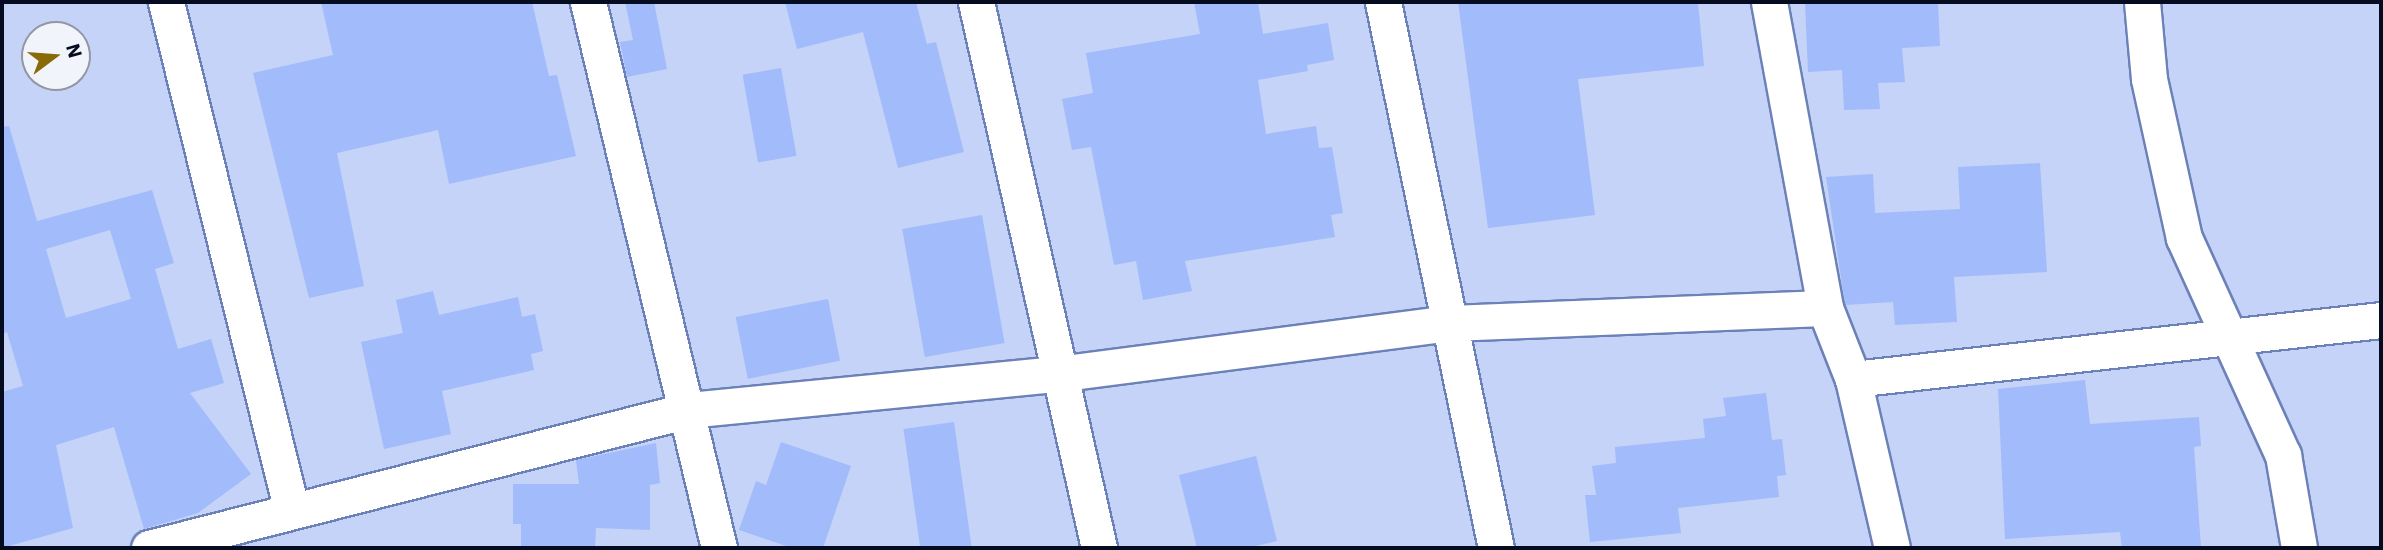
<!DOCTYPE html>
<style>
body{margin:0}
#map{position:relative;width:2383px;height:550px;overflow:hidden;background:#c4d3f7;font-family:"IBM Plex Sans",sans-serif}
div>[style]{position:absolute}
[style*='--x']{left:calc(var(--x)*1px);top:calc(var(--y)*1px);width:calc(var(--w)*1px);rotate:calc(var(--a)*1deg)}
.building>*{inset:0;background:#a1bbfb;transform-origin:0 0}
.roads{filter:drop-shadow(2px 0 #6c81b8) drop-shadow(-2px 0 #6c81b8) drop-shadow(0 2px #6c81b8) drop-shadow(0 -2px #6c81b8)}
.minor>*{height:35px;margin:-17.5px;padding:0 17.5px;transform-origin:17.5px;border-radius:17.5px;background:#fff}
span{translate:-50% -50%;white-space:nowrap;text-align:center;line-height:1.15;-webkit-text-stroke:5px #f1f4fa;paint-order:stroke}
.frame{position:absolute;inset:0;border:4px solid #060c20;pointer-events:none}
.north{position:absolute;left:21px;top:21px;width:70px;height:70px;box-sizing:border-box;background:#f1f4fa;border:2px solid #9397a3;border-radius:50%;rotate:74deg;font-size:19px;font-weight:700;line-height:28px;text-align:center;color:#060c20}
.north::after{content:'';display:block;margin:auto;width:24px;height:32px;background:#896a08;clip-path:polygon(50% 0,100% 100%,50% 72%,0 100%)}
</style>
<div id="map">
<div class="building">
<div style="clip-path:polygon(321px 2px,532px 2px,549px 76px,557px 75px,576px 156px,449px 184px,438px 130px,337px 153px,364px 286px,309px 298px,253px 73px,333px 55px)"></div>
<div style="clip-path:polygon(625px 2px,654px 2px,667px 69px,627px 77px,620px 42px,633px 40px)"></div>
<div style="clip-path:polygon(785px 2px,916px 2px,927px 44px,936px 42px,964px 152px,898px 168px,863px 32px,797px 49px)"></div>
<div style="clip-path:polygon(1194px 2px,1258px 2px,1263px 34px,1328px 23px,1334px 60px,1307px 65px,1308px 71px,1258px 80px,1266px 134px,1316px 126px,1319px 148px,1332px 147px,1343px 213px,1331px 215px,1335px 237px,1185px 261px,1192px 291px,1143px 300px,1136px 261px,1114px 265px,1091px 147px,1072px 150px,1062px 99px,1093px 93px,1086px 53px,1200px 34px)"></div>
<div style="clip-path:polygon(1458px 2px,1698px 2px,1704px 66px,1578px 79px,1595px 215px,1488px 228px)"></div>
<div style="clip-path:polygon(1805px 2px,1938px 2px,1940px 46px,1902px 48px,1905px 82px,1878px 83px,1880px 109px,1844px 110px,1842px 70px,1808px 72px)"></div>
<div style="left:781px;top:68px;width:89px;height:39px;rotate:80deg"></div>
<div style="clip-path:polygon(evenodd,9px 126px,37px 221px,152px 190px,174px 263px,155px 269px,178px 349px,211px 339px,224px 383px,190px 393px,251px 474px,198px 513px,144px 529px,114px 427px,56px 445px,73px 528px,2px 548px,2px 392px,23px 386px,7px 332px,2px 334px,2px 127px,9px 126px,110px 230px,131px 299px,66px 318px,46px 249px,110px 230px)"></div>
<div style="clip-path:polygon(2040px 163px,2047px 272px,1954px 277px,1957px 322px,1895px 325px,1893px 302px,1845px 305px,1826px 177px,1873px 174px,1875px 213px,1960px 209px,1958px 167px)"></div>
<div style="left:982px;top:215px;width:130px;height:81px;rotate:80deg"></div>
<div style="clip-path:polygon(433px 291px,439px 315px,518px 297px,522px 317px,535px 314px,543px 351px,531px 354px,534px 370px,442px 391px,451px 434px,384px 449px,361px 342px,403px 333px,396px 300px)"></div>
<div style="left:828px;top:299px;width:63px;height:94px;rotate:79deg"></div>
<div style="clip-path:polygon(2085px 380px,2090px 424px,2199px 417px,2201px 446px,2194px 447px,2201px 548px,2122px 548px,2120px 532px,2005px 539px,1998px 389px)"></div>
<div style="clip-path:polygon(1766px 393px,1772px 440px,1782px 439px,1786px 475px,1777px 476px,1779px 497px,1678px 508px,1681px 533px,1590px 542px,1585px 495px,1596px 495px,1592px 466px,1616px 463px,1615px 447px,1705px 438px,1703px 419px,1726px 416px,1723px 398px)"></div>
<div style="left:954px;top:422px;width:127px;height:51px;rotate:82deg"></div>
<div style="clip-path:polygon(781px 442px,851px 466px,823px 548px,792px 548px,739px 530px,756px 481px,766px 485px)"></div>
<div style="clip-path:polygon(656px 443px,660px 483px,650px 485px,650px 530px,596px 528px,595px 548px,521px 548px,521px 524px,513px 524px,513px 484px,579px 484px,576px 460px)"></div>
<div style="clip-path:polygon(1256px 456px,1277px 541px,1247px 548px,1197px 548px,1179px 475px)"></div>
</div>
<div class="roads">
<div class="minor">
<div style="--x:166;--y:2;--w:521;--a:76.12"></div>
<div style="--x:588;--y:2;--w:561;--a:76.51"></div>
<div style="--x:976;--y:2;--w:560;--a:77.3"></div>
<div style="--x:1383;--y:2;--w:558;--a:78.31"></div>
<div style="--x:1769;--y:2;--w:311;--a:79.6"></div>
<div style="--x:1825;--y:308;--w:76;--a:68.5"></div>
<div style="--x:1853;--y:379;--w:173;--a:77"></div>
<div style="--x:2142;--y:2;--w:77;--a:84.8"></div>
<div style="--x:2149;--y:79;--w:163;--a:77.6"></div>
<div style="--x:2184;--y:238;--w:239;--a:65.5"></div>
<div style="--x:2283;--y:455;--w:94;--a:80.2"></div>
<div style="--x:1853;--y:379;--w:531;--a:-6.38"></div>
<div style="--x:149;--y:548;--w:557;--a:-14.34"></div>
<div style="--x:689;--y:410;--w:370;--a:-5.6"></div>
<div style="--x:1057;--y:374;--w:395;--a:-7.4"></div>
<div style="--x:1449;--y:323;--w:376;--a:-2.3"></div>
</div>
</div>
<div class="frame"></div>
<div class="north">N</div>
</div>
